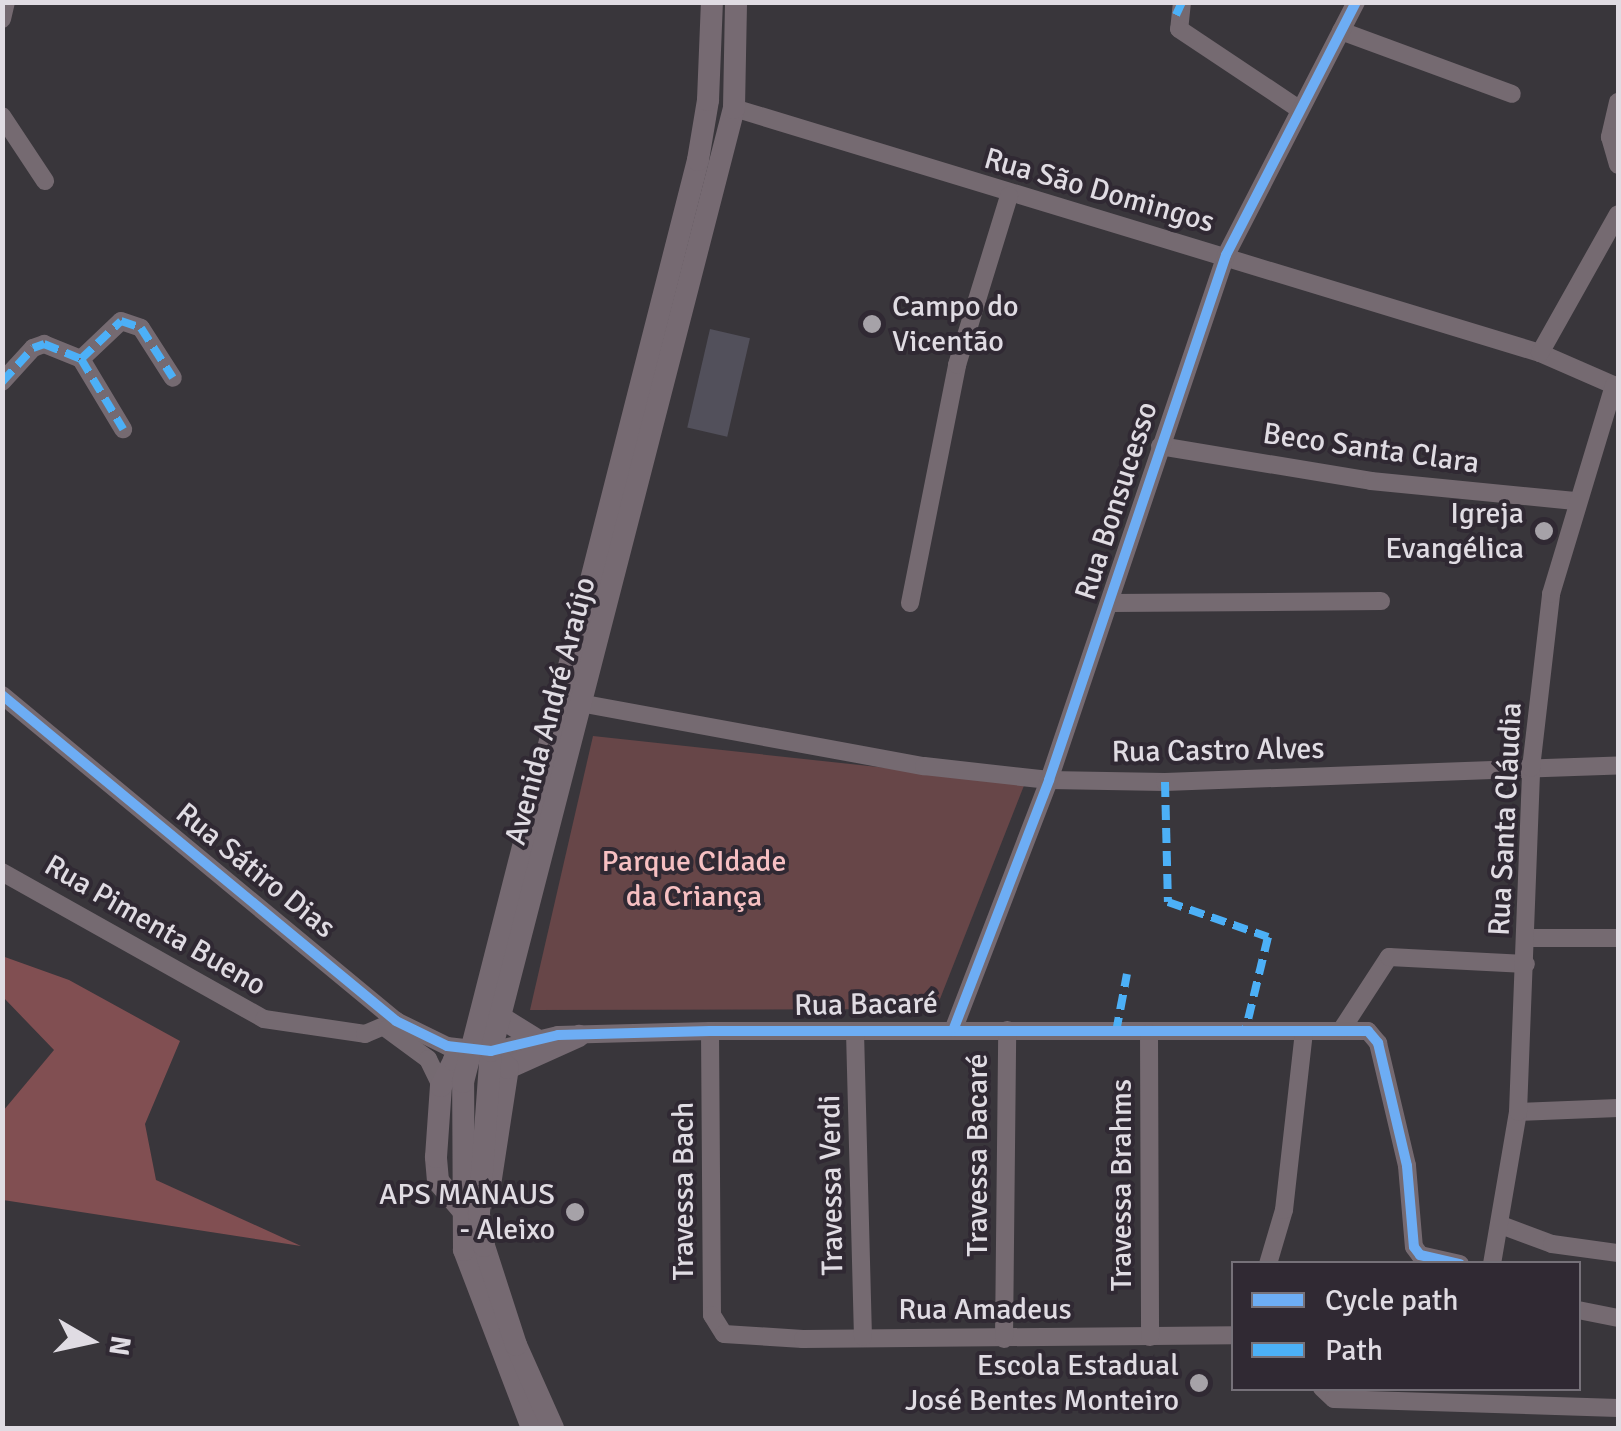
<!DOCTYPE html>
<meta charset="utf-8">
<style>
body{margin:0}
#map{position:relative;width:1621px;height:1431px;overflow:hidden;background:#39363b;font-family:Signika,sans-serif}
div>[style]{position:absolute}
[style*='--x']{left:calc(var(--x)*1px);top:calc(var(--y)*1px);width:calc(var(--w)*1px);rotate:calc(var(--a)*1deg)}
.green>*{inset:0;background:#674648}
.forest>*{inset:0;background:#814f52}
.building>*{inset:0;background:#52505b;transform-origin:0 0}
.minor>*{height:18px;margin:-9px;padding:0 9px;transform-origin:9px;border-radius:9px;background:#756a71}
.major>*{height:22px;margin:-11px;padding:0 11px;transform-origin:11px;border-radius:11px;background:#766a72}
.quiet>*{height:8px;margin-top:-4px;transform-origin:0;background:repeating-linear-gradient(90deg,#4cb0f7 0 15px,transparent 0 23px)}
.cycleway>*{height:10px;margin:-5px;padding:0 5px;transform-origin:5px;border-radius:5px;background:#6dadf4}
.dots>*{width:28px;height:28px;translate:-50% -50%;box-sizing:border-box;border:5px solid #302933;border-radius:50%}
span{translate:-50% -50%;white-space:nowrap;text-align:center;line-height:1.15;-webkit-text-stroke:8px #302933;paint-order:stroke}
.street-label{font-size:30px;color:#e0dce3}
.poi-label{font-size:30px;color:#e0dce3}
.left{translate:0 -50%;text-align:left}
.right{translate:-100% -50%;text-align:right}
.park-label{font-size:30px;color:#f7c0c2}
.frame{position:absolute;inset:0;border:5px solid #e0dce3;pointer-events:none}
.legend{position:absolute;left:1231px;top:1261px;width:350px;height:130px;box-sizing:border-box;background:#302933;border:2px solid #767179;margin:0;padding:12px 18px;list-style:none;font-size:30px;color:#e0dce3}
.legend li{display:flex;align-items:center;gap:20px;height:50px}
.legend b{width:50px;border:2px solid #767179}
.north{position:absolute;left:40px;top:1291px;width:100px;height:100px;-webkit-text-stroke:8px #302933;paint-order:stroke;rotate:99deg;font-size:28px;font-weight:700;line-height:40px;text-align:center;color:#e0dce3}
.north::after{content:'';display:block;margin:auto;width:35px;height:45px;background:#e0dce3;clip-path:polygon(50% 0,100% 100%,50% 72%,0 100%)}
</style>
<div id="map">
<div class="green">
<div style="clip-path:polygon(593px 736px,1025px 783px,936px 1009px,530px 1010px)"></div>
</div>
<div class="forest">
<div style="clip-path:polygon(2px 956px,69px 980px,180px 1041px,145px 1124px,156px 1180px,301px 1246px,3px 1200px,3px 1111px,54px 1050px,3px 997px)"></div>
</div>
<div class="building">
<div style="left:710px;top:329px;width:41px;height:101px;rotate:13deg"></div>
</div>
<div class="minor">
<div style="--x:1182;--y:2;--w:27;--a:96"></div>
<div style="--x:1179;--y:29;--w:144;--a:33.7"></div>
<div style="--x:2;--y:19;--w:17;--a:-77"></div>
<div style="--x:1341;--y:31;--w:182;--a:20.2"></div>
<div style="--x:1618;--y:102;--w:36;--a:103"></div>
<div style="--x:1610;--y:137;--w:29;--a:74"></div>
<div style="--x:734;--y:108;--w:842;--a:16.91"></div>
<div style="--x:1540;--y:353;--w:85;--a:23.6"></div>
<div style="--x:2;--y:116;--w:78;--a:56.5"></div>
<div style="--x:1540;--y:353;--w:159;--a:-60.7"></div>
<div style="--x:81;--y:359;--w:82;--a:59"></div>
<div style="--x:2;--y:382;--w:46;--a:-47.6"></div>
<div style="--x:33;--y:348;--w:12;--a:-20"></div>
<div style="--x:44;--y:344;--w:40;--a:22"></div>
<div style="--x:81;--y:359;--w:55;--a:-43.5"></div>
<div style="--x:121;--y:321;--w:21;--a:19"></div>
<div style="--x:141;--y:328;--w:59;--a:57.4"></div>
<div style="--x:1160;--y:446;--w:214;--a:9.4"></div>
<div style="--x:1371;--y:481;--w:205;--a:5.6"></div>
<div style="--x:910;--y:603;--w:243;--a:-78.8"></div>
<div style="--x:957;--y:365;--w:177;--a:-72.9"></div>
<div style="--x:1111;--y:603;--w:270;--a:-0.4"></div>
<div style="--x:2;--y:695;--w:511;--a:39.6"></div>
<div style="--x:396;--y:1021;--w:57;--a:26.1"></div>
<div style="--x:447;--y:1046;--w:44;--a:6.5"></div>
<div style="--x:491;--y:1051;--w:69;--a:-13.4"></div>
<div style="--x:558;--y:1035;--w:152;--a:-1.5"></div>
<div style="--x:710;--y:1031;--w:658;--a:0"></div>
<div style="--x:1368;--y:1031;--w:16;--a:50"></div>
<div style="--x:1378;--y:1043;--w:126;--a:76.7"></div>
<div style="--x:1407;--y:1166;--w:81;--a:85.1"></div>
<div style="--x:1414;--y:1247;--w:10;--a:53"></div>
<div style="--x:1420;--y:1255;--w:41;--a:12.7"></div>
<div style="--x:585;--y:704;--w:345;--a:10.4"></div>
<div style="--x:924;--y:766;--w:126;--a:6.4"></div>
<div style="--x:1049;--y:780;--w:116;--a:1"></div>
<div style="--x:1165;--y:782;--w:453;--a:-2.1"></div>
<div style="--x:2;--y:872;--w:300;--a:29.3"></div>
<div style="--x:264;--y:1019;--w:102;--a:8.4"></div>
<div style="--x:365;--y:1034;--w:34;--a:-23"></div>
<div style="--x:1526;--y:938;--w:92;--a:0"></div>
<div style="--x:954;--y:1028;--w:266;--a:-69"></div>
<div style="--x:1049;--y:780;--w:554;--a:-71.37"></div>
<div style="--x:1226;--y:255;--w:284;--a:-62.8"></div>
<div style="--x:387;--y:1029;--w:51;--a:36.2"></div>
<div style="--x:428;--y:1059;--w:30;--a:64"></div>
<div style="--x:1342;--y:1029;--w:86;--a:-56.9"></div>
<div style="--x:1389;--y:957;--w:137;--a:2.9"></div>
<div style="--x:710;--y:1031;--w:284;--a:89.6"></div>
<div style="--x:712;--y:1315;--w:22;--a:58"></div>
<div style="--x:724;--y:1334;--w:79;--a:3.6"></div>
<div style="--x:803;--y:1339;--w:431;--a:-0.5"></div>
<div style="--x:855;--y:1032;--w:305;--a:88.5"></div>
<div style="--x:1149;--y:1033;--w:304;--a:89.8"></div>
<div style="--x:1518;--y:1112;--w:100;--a:-2.3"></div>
<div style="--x:1501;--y:1225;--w:54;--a:20.4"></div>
<div style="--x:1552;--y:1244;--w:67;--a:7.8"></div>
<div style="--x:1268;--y:1264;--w:56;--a:-73.5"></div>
<div style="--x:1284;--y:1210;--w:179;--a:-83.6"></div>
<div style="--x:1492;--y:1264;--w:154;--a:-80.3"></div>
<div style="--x:1518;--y:1112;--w:344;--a:-87.8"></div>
<div style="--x:1531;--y:768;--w:175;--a:-83.4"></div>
<div style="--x:1551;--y:594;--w:218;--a:-73.2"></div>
<div style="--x:1578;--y:1310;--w:41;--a:11.3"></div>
<div style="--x:1004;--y:1339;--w:309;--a:-89.4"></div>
<div style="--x:1322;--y:1388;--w:16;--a:43"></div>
<div style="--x:1334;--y:1399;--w:284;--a:1.8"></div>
</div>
<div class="major">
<div style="--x:500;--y:1017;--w:40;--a:32"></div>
<div style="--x:508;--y:1068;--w:78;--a:-24.3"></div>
<div style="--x:488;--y:1198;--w:132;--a:-81.3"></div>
<div style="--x:508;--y:1068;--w:24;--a:-135"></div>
<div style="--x:464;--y:1212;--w:40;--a:-130"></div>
<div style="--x:438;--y:1181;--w:24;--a:-95"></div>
<div style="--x:436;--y:1157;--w:71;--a:-86"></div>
<div style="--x:441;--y:1086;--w:29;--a:-63"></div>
<div style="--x:454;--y:1060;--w:16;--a:-38"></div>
<div style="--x:532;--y:1428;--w:191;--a:-110.9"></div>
<div style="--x:464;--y:1250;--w:168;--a:-90.3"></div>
<div style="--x:463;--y:1082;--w:951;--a:-75.7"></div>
<div style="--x:698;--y:160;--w:61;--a:-80.5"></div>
<div style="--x:708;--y:100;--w:98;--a:-87.7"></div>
<div style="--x:553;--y:1428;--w:91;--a:-114"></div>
<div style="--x:516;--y:1345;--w:104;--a:-107.9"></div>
<div style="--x:484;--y:1246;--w:33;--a:-99"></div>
<div style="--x:479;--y:1213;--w:162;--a:-85.8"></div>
<div style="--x:491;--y:1051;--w:974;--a:-75.55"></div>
<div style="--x:734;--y:108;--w:106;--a:-88.9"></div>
</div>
<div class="quiet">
<div style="--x:1176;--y:15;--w:14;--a:-65"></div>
<div style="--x:81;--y:359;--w:82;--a:59"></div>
<div style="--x:2;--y:382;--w:46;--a:-47.6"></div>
<div style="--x:33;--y:348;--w:12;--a:-20"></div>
<div style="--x:44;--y:344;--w:40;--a:22"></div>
<div style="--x:81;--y:359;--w:55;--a:-43.5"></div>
<div style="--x:121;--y:321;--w:21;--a:19"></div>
<div style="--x:141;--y:328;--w:59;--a:57.4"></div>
<div style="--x:1165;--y:782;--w:120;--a:88.6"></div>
<div style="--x:1168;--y:902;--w:106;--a:19.3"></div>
<div style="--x:1268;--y:937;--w:98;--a:103.6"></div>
<div style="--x:1116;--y:1032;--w:59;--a:-79.3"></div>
</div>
<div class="cycleway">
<div style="--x:2;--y:695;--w:511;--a:39.6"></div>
<div style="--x:396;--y:1021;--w:57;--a:26.1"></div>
<div style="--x:447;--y:1046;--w:44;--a:6.5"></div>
<div style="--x:491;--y:1051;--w:69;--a:-13.4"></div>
<div style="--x:558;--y:1035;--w:152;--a:-1.5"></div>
<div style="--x:710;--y:1031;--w:658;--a:0"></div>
<div style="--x:1368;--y:1031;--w:16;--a:50"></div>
<div style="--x:1378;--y:1043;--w:126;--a:76.7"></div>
<div style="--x:1407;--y:1166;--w:81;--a:85.1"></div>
<div style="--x:1414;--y:1247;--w:10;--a:53"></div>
<div style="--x:1420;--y:1255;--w:41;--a:12.7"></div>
<div style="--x:954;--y:1028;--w:266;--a:-69"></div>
<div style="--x:1049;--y:780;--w:554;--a:-71.37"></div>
<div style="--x:1226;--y:255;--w:284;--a:-62.8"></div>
</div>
<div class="dots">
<div style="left:872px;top:324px;background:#a6a2a8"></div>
<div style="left:1544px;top:531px;background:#a6a2a8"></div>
<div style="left:575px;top:1212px;background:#a6a2a8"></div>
<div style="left:1199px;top:1383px;background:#a6a2a8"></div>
</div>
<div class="street-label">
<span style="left:1099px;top:191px;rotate:16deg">Rua São Domingos</span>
<span style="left:1371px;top:449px;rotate:8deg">Beco Santa Clara</span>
<span style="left:1117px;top:501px;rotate:-72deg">Rua Bonsucesso</span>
<span style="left:551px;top:711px;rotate:-75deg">Avenida André Araújo</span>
<span style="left:1218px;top:751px;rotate:-1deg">Rua Castro Alves</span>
<span style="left:1506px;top:819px;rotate:-87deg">Rua Santa Cláudia</span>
<span style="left:255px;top:871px;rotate:39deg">Rua Sátiro Dias</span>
<span style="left:155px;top:926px;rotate:30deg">Rua Pimenta Bueno</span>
<span style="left:866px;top:1005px;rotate:-1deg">Rua Bacaré</span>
<span style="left:978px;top:1155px;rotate:-90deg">Travessa Bacaré</span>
<span style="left:832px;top:1185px;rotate:-91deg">Travessa Verdi</span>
<span style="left:1122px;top:1185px;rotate:-90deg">Travessa Brahms</span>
<span style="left:684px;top:1191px;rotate:-90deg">Travessa Bach</span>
<span style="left:985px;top:1310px">Rua Amadeus</span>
</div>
<div class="poi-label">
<span class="left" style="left:892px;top:324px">Campo do<br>Vicentão</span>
<span class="right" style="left:1524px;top:531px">Igreja<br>Evangélica</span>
<span class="right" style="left:555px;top:1212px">APS MANAUS<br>- Aleixo</span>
<span class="right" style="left:1179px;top:1383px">Escola Estadual<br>José Bentes Monteiro</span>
</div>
<div class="park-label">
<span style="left:694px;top:879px">Parque CIdade<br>da Criança</span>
</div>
<div class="frame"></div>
<ul class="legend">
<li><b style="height:12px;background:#6dadf4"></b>Cycle path</li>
<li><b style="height:12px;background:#4cb0f7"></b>Path</li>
</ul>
<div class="north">N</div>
</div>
